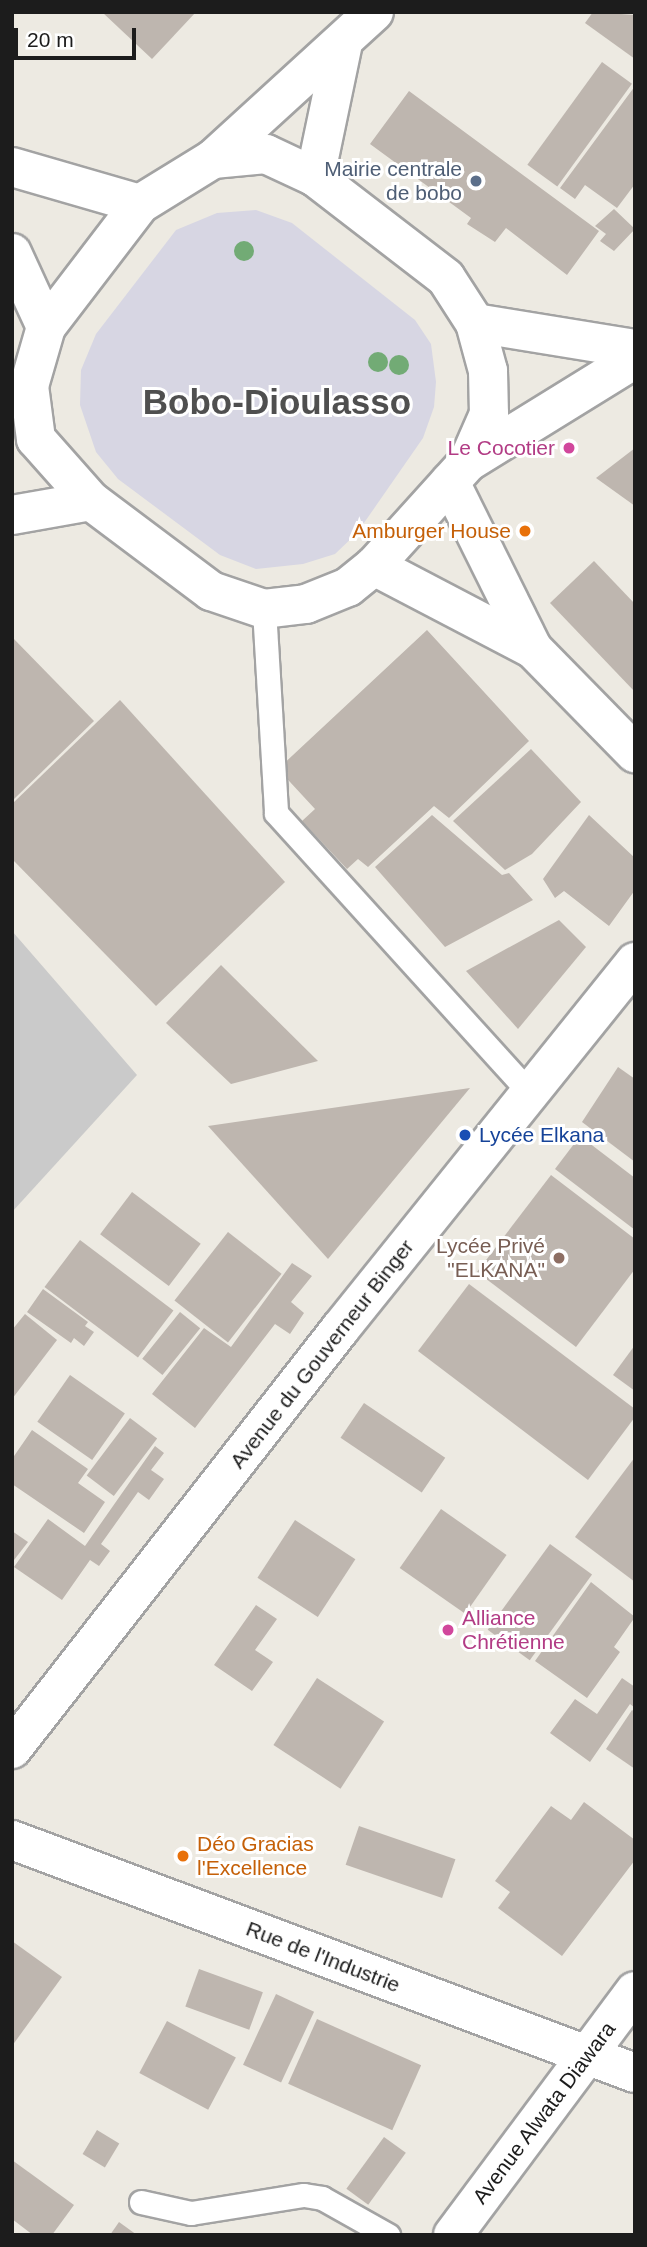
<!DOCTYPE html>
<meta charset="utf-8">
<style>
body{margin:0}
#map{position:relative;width:647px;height:2247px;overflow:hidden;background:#edeae2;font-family:Helvetica,sans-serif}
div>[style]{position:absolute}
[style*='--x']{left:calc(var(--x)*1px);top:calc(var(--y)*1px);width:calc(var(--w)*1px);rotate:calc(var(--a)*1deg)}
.religious>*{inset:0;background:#cacaca}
.plaza>*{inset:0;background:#d7d6e3}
.building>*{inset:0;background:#beb6af;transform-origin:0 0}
.roads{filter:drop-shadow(2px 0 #a3a3a3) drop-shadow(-2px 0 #a3a3a3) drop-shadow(0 2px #a3a3a3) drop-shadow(0 -2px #a3a3a3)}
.service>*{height:23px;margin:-11.5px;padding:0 11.5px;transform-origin:11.5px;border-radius:11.5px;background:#fff}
.minor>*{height:38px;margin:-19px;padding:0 19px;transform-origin:19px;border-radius:19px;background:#fff}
.tertiary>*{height:38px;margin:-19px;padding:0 19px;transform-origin:19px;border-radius:19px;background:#fff}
.trees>*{width:20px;height:20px;margin:-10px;border-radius:50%;background:#72ab75}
.dots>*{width:19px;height:19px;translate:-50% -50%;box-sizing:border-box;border:4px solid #fff;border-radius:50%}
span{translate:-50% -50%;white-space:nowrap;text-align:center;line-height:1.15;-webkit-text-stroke:6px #fff;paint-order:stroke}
.service-label{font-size:21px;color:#4e5e75}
.right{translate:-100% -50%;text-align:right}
.hotel-label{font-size:21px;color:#b23c85}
.left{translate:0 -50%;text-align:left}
.food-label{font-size:21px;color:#c56008}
.transit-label{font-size:21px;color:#164399}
.education-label{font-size:21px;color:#785e54}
.street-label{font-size:21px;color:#1c1c1c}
.town-label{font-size:35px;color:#4f4f4f;font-weight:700}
.frame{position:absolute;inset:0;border:14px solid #1c1c1c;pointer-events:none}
.scale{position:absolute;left:14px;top:28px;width:122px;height:32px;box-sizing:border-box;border:4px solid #1c1c1c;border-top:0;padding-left:9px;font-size:21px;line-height:24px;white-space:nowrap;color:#1c1c1c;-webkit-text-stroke:5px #fff;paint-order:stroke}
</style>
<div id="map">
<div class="religious">
<div style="clip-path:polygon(12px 931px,137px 1075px,12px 1212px)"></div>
</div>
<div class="plaza">
<div style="clip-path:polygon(256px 210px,292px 223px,415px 320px,431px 344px,436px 382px,434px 407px,423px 438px,357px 533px,335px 554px,303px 564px,256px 569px,220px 555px,118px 479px,96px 452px,80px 405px,81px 370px,96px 334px,176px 230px,217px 213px)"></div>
</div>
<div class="building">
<div style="clip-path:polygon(102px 12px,196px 12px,152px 59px)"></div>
<div style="clip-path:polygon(593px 12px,635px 15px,635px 59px,585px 23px)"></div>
<div style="left:602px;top:62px;width:37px;height:127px;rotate:36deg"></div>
<div style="clip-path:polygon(635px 86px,635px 184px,617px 208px,585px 185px,575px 199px,560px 188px)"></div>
<div style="clip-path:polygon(409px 91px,599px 231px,567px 275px,506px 228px,495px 242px,467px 224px,471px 218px,370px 144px)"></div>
<div style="clip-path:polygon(614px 209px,635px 229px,614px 251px,600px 241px,606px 234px,595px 226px)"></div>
<div style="clip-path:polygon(635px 448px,635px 506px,596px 478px)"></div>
<div style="clip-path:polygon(594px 561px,635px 604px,635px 692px,550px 603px)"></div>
<div style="clip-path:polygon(427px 630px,529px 741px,449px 818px,434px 806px,368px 867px,358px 859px,347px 869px,302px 821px,315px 809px,278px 769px)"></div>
<div style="clip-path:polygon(12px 637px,94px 721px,12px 801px)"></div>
<div style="clip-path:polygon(120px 700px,285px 882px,156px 1006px,12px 859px,12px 804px)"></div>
<div style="clip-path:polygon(531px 749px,581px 802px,532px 854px,505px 870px,453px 821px)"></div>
<div style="clip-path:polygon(432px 815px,502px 875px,509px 873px,533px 900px,445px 947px,375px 867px)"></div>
<div style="clip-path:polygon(589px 815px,635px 858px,635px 890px,609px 926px,564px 891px,555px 898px,543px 879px)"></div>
<div style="clip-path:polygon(559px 920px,586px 947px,518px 1029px,466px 971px)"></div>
<div style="clip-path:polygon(221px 965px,318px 1061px,231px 1084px,166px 1023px)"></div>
<div style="clip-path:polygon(618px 1067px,635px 1079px,635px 1162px,582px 1122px)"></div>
<div style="clip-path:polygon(470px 1088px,328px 1259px,208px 1126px)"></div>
<div style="clip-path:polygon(580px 1136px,635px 1178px,635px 1230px,555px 1169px)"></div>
<div style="clip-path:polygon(551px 1175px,635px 1239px,635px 1269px,576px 1347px,477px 1272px)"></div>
<div style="left:132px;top:1192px;width:86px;height:53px;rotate:37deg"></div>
<div style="left:228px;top:1232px;width:68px;height:87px;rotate:38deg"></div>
<div style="left:80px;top:1240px;width:117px;height:59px;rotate:37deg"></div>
<div style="clip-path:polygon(292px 1263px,312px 1276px,291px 1302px,304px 1313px,290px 1334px,275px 1324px,195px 1428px,152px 1394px,204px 1328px,231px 1347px)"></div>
<div style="clip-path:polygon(469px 1284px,635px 1409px,635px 1417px,588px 1480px,418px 1351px)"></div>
<div style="clip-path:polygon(43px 1289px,88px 1322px,85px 1326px,94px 1332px,84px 1346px,74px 1338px,71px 1343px,27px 1312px)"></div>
<div style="left:180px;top:1312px;width:26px;height:60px;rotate:39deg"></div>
<div style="clip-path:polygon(25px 1314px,57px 1340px,12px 1399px,12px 1330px)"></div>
<div style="clip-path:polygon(635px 1345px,635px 1391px,613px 1375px)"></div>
<div style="left:70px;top:1375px;width:67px;height:57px;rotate:35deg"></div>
<div style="left:364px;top:1403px;width:98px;height:42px;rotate:34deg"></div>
<div style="left:130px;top:1418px;width:34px;height:72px;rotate:37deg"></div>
<div style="clip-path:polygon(32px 1430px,88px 1469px,78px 1483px,105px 1502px,84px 1533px,12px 1484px,12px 1459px)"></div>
<div style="clip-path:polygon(155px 1446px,164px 1453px,151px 1470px,164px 1479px,149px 1500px,138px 1492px,101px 1544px,110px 1551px,99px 1566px,90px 1560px,62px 1600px,14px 1567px,48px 1519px,85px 1546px)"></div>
<div style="clip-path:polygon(635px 1457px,635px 1582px,575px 1537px)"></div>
<div style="left:441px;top:1509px;width:80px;height:72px;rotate:35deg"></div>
<div style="left:295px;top:1520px;width:72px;height:69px;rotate:33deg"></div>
<div style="clip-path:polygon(12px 1531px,28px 1542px,14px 1560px,12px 1559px)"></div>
<div style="left:550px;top:1544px;width:52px;height:106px;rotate:36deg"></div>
<div style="clip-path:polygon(591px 1582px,635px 1617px,614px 1647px,620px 1652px,587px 1698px,535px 1661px)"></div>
<div style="clip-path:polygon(256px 1605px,277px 1619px,255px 1650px,273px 1662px,252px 1691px,214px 1665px)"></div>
<div style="left:317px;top:1678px;width:80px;height:80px;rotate:33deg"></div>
<div style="clip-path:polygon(622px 1678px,635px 1687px,635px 1708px,630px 1704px,590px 1762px,550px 1733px,575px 1699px,597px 1714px)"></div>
<div style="clip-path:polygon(632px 1710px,635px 1712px,635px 1769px,606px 1749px)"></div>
<div style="clip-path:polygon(584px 1802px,635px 1840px,635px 1860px,562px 1956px,498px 1908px,510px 1892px,495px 1881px,551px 1806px,571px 1820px)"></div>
<div style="left:359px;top:1826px;width:102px;height:41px;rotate:19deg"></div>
<div style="clip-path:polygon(12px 1941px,62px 1977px,12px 2046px)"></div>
<div style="left:199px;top:1969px;width:68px;height:40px;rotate:20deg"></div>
<div style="left:276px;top:1994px;width:42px;height:78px;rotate:25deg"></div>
<div style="left:317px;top:2019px;width:114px;height:71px;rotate:24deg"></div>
<div style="left:167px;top:2021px;width:78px;height:59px;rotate:28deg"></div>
<div style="left:97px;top:2130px;width:26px;height:28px;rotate:31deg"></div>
<div style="left:384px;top:2137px;width:27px;height:64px;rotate:36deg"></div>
<div style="clip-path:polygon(12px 2160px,74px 2205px,52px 2235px,33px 2235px,12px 2219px)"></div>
<div style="clip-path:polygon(119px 2222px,137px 2235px,110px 2235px)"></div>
</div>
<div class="roads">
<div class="service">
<div style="--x:264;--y:609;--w:204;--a:86.6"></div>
<div style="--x:276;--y:813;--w:378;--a:47.8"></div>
<div style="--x:141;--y:2202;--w:51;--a:12.4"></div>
<div style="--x:191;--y:2213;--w:114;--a:-9.1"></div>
<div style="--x:304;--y:2195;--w:18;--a:9"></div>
<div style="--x:322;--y:2198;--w:76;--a:29.3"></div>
</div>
<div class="minor">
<div style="--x:266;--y:154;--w:54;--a:25.1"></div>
<div style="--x:315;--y:177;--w:165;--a:37.6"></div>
<div style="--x:446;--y:278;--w:54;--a:57.2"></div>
<div style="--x:475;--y:323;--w:50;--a:74.8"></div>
<div style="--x:488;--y:371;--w:43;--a:88.7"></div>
<div style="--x:489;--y:414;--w:52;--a:113.6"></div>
<div style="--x:468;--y:462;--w:140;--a:132.1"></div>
<div style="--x:374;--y:566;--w:33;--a:141"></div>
<div style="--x:348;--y:587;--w:45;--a:158"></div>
<div style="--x:306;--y:604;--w:42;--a:173.2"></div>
<div style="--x:264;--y:609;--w:56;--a:-161.2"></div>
<div style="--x:211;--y:591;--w:150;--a:-143.1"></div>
<div style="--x:91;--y:501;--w:83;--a:-131.6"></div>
<div style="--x:36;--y:439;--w:53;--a:-97.5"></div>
<div style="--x:29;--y:386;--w:61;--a:-73.9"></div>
<div style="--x:46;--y:327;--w:155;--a:-52.6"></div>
<div style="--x:140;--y:204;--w:86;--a:-31.7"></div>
<div style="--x:213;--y:159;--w:53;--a:-5.4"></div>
<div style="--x:213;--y:159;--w:218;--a:-42.4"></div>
<div style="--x:315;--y:177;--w:137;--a:-78.2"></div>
<div style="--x:475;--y:323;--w:162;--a:9.2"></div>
<div style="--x:468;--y:462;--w:196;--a:-31.7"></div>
<div style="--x:450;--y:482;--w:186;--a:63.6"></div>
<div style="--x:533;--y:649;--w:146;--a:45.6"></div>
<div style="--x:12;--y:515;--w:80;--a:-10"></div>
<div style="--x:374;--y:566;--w:179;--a:27.6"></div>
<div style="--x:12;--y:1840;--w:665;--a:20.51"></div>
<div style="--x:453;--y:2235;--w:304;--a:-53.3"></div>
</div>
<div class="tertiary">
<div style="--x:12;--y:167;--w:133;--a:16.1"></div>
<div style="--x:12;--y:253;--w:81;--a:65.3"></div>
<div style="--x:12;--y:1749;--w:533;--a:-52.01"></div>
<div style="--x:340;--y:1329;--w:471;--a:-51.2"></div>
</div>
</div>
<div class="trees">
<div style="left:244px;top:251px"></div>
<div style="left:378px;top:362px"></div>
<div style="left:399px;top:365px"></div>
</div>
<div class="dots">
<div style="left:476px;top:181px;background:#5c6f8a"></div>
<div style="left:569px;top:448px;background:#d1479c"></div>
<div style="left:525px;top:531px;background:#e8710a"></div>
<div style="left:465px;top:1135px;background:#1a4fb4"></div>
<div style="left:559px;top:1258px;background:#8d6e63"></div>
<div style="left:448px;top:1630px;background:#d1479c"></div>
<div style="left:183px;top:1856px;background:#e8710a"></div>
</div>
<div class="service-label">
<span class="right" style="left:462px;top:181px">Mairie centrale<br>de bobo</span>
</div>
<div class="hotel-label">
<span class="right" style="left:555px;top:448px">Le Cocotier</span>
<span class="left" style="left:462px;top:1630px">Alliance<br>Chrétienne</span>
</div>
<div class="food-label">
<span class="right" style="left:511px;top:531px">Amburger House</span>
<span class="left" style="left:197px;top:1856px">Déo Gracias<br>l'Excellence</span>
</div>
<div class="transit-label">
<span class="left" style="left:479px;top:1135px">Lycée Elkana</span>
</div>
<div class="education-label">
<span class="right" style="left:545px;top:1258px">Lycée Privé<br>"ELKANA"</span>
</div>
<div class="street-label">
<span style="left:322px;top:1354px;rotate:-52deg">Avenue du Gouverneur Binger</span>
<span style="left:323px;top:1957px;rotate:21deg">Rue de l'Industrie</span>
<span style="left:544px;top:2113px;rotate:-53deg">Avenue Alwata Diawara</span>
</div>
<div class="town-label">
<span style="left:277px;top:402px">Bobo-Dioulasso</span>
</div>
<div class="frame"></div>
<div class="scale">20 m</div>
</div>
